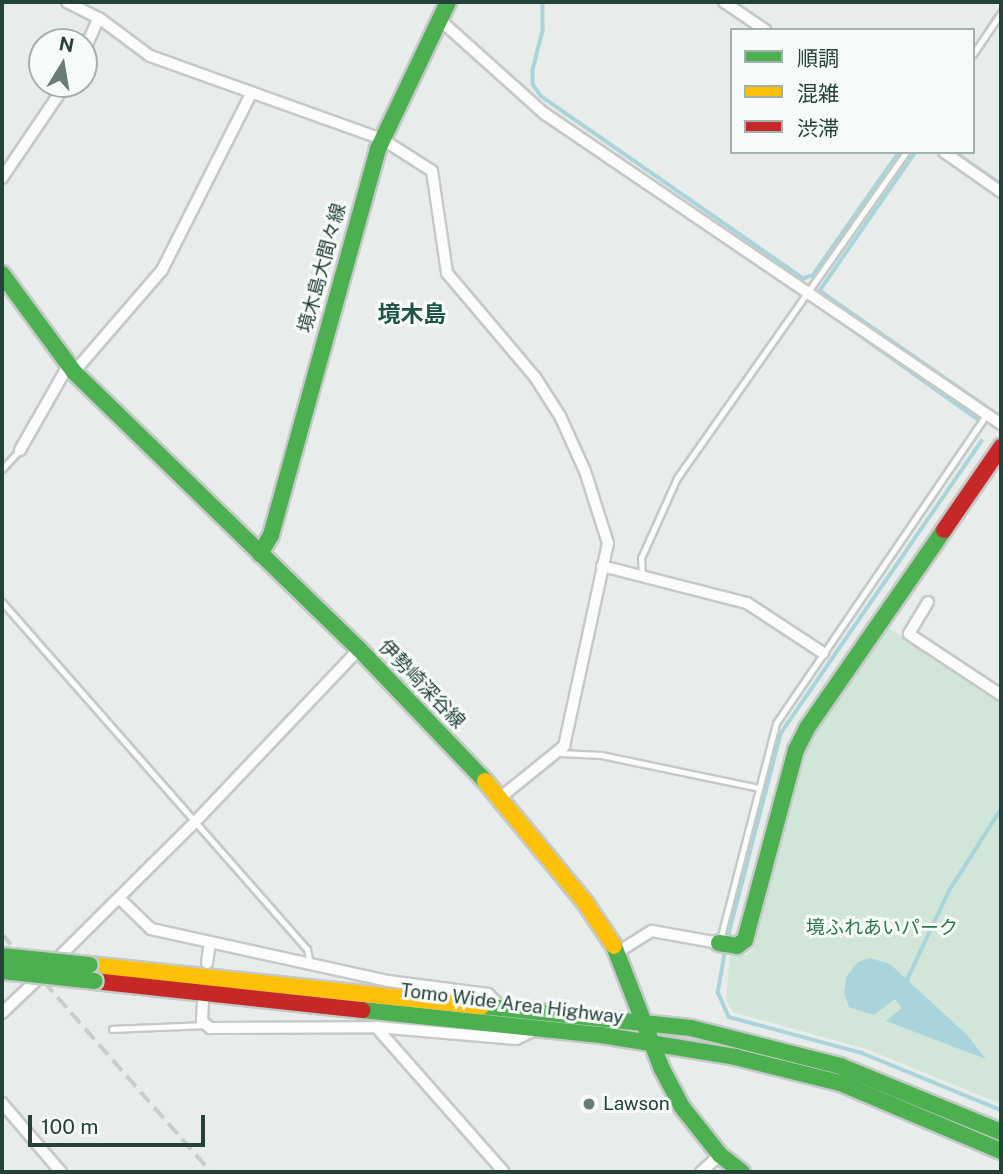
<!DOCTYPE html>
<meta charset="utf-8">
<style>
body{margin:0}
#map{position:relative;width:1003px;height:1174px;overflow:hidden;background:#e8edeb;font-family:"Public Sans","Noto Sans JP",sans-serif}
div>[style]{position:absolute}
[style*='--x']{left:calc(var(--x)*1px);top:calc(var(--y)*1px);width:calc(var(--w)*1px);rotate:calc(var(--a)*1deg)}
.green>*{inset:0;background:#d1e6d8}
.water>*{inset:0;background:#a9d4db}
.stream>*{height:3.5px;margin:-1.75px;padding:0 1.75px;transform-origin:1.75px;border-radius:1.75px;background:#a9d4db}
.roads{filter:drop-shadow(2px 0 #c5cac8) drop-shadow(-2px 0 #c5cac8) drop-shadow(0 2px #c5cac8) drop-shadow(0 -2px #c5cac8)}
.lane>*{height:5px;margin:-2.5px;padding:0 2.5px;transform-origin:2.5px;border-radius:2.5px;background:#fcfcfc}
.street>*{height:10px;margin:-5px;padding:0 5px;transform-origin:5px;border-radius:5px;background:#fcfcfc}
.fast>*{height:16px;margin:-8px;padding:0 8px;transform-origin:8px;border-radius:8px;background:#4caf50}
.slow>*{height:16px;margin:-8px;padding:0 8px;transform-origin:8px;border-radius:8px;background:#ffc107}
.jam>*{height:16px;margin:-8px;padding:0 8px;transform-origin:8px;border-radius:8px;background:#c62828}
.rail>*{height:3.5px;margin-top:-1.75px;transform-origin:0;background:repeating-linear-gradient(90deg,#c9cdcc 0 14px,transparent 0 21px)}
.bridges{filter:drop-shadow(2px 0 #c3ccc9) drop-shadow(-2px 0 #c3ccc9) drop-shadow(0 2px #c3ccc9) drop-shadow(0 -2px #c3ccc9)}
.fast-bridge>*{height:16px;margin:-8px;padding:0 8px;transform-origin:8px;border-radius:8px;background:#4caf50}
.dots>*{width:19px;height:19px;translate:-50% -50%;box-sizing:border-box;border:4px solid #f7fbf9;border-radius:50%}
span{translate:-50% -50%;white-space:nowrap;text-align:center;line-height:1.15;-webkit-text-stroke:6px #f7fbf9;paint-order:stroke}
.street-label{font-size:19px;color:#24423a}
.park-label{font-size:19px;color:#2d7a4b}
.poi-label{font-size:19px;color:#24423a}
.left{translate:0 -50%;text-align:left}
.quarter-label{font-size:23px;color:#1f5548;font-weight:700}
.frame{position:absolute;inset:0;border:4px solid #24423a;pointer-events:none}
.legend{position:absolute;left:730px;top:28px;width:245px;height:126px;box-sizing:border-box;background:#f7fbf9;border:2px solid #a3b1ad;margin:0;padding:9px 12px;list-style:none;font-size:21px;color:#24423a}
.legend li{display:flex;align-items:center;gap:14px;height:35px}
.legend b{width:35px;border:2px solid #a3b1ad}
.north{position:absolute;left:28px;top:28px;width:70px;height:70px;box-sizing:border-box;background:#f7fbf9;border:2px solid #a3b1ad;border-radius:50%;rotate:11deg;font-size:19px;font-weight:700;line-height:28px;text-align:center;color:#24423a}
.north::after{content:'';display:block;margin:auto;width:24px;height:32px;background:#697e78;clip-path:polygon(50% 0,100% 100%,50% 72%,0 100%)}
.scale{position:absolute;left:28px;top:1115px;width:177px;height:32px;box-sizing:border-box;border:4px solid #24423a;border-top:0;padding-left:9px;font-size:21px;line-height:24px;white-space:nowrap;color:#24423a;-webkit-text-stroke:5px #f7fbf9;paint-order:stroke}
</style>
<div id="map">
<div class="green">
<div style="clip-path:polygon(884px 625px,1001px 702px,1001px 1104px,869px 1050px,733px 1012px,726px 1000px,730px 954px,747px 955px,754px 948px,807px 743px)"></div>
</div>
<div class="water">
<div style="clip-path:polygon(870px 958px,890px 964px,967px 1035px,986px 1059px,886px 1021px,902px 1008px,895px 999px,874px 1015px,849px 1007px,844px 993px,846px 977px,858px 962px)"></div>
</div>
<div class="stream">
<div style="--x:543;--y:2;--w:29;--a:90"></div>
<div style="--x:543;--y:31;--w:40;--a:104.4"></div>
<div style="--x:533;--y:70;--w:14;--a:90"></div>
<div style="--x:533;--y:84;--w:14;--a:56"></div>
<div style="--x:541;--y:96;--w:320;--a:34.8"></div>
<div style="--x:985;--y:32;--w:29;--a:-56"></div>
<div style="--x:916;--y:152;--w:169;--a:124.6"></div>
<div style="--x:820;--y:291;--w:221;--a:34.8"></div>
<div style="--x:955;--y:152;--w:56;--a:34.8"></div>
<div style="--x:804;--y:278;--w:9;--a:-18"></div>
<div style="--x:813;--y:275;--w:150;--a:-55"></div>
<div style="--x:816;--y:304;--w:198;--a:35.5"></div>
<div style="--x:728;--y:936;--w:210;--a:-75.4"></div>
<div style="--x:781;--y:733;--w:354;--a:-55.5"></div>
<div style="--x:725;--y:954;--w:39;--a:100"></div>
<div style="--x:718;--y:992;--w:27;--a:66"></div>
<div style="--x:729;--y:1017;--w:138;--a:15.1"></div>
<div style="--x:862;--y:1053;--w:150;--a:22.3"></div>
<div style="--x:906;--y:982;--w:101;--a:-64.7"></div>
<div style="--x:949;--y:891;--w:97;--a:-57.6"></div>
</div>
<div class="roads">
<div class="lane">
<div style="--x:973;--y:54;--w:50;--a:-55.7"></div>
<div style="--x:2;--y:469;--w:26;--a:-47"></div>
<div style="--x:642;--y:576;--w:18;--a:-93"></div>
<div style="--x:641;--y:558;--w:88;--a:-65.8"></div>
<div style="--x:677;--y:478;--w:398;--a:-54.9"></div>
<div style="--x:2;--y:602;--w:462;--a:48.7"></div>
<div style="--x:307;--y:949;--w:16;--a:79"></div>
<div style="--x:561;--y:753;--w:40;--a:2.9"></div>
<div style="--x:601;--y:755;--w:161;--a:11.8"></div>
<div style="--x:720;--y:940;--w:224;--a:-75.5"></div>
<div style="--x:776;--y:723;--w:374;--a:-55.7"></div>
<div style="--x:112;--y:1029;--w:92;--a:-2.5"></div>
</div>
<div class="street">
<div style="--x:67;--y:2;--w:36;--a:27"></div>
<div style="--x:99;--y:18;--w:64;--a:36.7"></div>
<div style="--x:150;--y:56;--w:246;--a:19.7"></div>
<div style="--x:382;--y:139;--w:59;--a:32.6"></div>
<div style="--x:432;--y:171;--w:103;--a:81.6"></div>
<div style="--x:447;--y:273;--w:136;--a:49.8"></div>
<div style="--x:535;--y:377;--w:46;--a:57.3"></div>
<div style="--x:560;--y:416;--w:60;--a:65.6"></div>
<div style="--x:585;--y:471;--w:76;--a:72.3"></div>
<div style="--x:608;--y:543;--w:208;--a:102.2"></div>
<div style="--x:564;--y:746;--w:81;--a:141"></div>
<div style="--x:724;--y:2;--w:50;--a:34.3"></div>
<div style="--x:439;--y:19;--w:142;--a:41.9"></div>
<div style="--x:545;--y:114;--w:551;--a:34.21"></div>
<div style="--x:84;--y:51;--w:36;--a:-66"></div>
<div style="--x:944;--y:152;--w:70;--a:35.1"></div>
<div style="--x:2;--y:178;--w:114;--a:-55.8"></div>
<div style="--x:74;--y:372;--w:135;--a:-49.2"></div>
<div style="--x:162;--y:270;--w:199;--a:-63.2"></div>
<div style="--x:20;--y:450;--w:97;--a:-60.3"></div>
<div style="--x:602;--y:566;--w:150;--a:14.3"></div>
<div style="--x:747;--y:603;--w:91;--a:33.3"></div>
<div style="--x:928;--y:602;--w:37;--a:121"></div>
<div style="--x:909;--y:634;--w:110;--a:33.5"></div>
<div style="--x:120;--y:899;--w:43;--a:44.1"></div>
<div style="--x:151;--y:929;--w:243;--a:12.4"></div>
<div style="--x:388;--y:981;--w:101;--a:7.4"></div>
<div style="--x:488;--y:994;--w:17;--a:45"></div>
<div style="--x:618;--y:952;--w:40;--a:-32"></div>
<div style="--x:652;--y:931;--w:68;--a:10.2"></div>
<div style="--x:56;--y:960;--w:197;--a:-44.8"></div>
<div style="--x:196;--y:821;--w:237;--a:-46.5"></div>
<div style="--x:207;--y:963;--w:21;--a:-82"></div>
<div style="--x:203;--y:1001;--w:20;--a:93"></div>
<div style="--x:202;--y:1021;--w:11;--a:41"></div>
<div style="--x:210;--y:1028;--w:166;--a:-0.3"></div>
<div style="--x:376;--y:1027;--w:141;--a:4.9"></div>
<div style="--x:516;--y:1039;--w:17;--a:-25"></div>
<div style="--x:2;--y:1013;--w:52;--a:-43.5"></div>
<div style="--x:376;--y:1027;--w:193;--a:48.6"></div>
<div style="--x:2;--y:1103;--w:91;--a:49.5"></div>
<div style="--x:701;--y:1172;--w:25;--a:-42"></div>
</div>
<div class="fast">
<div style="--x:2;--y:274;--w:122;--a:53.7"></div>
<div style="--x:74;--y:372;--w:397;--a:44.2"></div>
<div style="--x:359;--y:649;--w:182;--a:46.3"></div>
<div style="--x:260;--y:554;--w:22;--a:-60"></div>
<div style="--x:271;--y:535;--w:401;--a:-74.5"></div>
<div style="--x:378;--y:149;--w:163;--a:-64.5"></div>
<div style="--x:719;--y:943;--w:18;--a:9"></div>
<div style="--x:737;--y:946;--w:10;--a:-37"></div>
<div style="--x:745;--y:940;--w:197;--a:-75"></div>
<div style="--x:796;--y:750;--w:25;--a:-63"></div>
<div style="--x:807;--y:728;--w:241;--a:-55.3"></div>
<div style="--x:614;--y:946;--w:132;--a:68.7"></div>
<div style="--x:662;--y:1069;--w:43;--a:62.2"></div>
<div style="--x:682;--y:1107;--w:61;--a:51.6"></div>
<div style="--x:720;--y:1155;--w:28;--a:38"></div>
<div style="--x:482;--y:1006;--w:210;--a:6"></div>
<div style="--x:691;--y:1028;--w:154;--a:14.3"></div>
<div style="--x:840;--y:1066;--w:174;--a:22.3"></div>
<div style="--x:362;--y:1010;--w:240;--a:6"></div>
<div style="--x:601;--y:1035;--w:136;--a:9.3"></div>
<div style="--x:735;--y:1057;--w:108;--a:13.9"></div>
<div style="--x:840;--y:1083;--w:175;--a:22.9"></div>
</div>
<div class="slow">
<div style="--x:485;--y:781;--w:156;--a:50.5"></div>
<div style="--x:584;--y:901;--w:54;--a:56.3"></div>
<div style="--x:90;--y:965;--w:394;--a:6"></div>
</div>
<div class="jam">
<div style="--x:944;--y:530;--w:101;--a:-55.5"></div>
<div style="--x:94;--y:981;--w:270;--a:6.2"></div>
</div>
</div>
<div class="rail">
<div style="--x:2;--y:934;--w:317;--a:48.7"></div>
</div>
<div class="bridges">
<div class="fast-bridge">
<div style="--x:2;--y:956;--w:88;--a:5.8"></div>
<div style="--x:2;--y:971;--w:93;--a:6.2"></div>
</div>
</div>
<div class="dots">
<div style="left:589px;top:1104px;background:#697e78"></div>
</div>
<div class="street-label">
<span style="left:322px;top:268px;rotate:-75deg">境木島大間々線</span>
<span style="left:422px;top:684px;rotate:46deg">伊勢崎深谷線</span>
<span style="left:512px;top:1004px;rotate:7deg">Tomo Wide Area Highway</span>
</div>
<div class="park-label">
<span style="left:882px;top:928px">境ふれあいパーク</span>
</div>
<div class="poi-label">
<span class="left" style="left:603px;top:1104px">Lawson</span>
</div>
<div class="quarter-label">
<span style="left:412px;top:314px">境木島</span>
</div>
<div class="frame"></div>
<ul class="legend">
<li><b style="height:9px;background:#4caf50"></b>順調</li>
<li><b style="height:9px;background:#ffc107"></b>混雑</li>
<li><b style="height:9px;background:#c62828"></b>渋滞</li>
</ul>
<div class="north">N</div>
<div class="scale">100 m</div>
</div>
